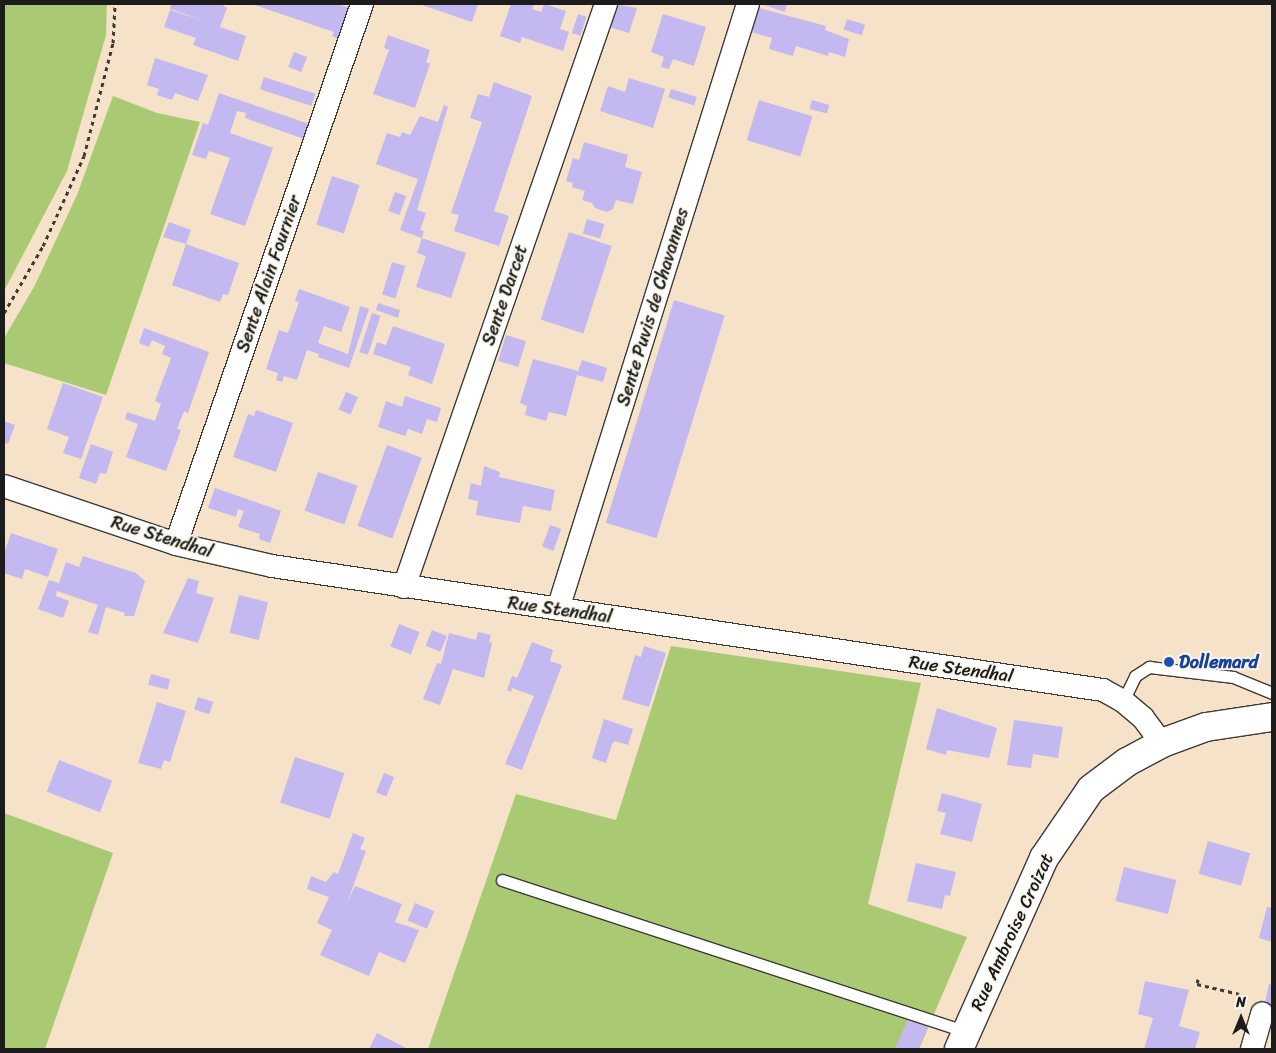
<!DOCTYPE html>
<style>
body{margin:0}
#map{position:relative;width:1276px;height:1053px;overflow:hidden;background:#f5e2c8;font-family:Sriracha,sans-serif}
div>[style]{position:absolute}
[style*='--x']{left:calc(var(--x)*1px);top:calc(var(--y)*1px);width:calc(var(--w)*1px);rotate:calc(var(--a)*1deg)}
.green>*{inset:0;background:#a9ca72}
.building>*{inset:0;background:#c3b9f0;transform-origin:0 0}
.path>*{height:3px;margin-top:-1.5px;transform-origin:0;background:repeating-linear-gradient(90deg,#3d3a36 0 4px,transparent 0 8px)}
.roads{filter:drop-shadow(1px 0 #3d3a36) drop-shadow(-1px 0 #3d3a36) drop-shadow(0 1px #3d3a36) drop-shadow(0 -1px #3d3a36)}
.service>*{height:11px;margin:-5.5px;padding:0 5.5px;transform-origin:5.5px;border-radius:5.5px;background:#fff}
.minor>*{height:22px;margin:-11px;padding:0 11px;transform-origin:11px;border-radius:11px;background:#fff}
.tertiary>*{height:28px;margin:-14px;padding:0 14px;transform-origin:14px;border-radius:14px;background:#fff}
.dots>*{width:14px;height:14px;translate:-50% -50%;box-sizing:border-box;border:2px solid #fbf7ec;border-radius:50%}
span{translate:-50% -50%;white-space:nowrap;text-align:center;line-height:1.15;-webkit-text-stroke:4px #fbf7ec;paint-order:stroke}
.street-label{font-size:18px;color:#1c1c1c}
.transit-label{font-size:18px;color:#164399;font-weight:700}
.left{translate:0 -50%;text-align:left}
.frame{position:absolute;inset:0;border:5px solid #1c1c1c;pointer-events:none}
.north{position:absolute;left:1216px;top:993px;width:50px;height:50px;-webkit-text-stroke:4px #fbf7ec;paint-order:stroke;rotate:0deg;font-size:14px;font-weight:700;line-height:20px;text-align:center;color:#1c1c1c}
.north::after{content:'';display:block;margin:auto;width:18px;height:22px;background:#1c1c1c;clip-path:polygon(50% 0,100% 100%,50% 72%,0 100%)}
</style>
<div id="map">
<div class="green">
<div style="clip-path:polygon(4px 4px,107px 4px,106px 35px,67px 171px,4px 291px)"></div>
<div style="clip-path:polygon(113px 96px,157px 113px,200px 122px,106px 395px,4px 363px,4px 338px,34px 287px,77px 195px)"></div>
<div style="clip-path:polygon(671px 646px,921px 683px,868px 904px,967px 937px,919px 1049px,428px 1049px,516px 794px,616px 820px)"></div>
<div style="clip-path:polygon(4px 813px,113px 853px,45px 1049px,4px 1049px)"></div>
</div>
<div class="building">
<div style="clip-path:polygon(171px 4px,221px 4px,227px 8px,220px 27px,246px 36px,238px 61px,193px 45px,196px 38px,164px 27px,170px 10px,208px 22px,170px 9px)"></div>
<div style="clip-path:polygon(252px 4px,338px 4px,355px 10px,339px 39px,332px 36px,334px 32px)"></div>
<div style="clip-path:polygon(419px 4px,478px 4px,472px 22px)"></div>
<div style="clip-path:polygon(511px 4px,534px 4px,532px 9px,541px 12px,544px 4px,566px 11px,560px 29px,569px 32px,563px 51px,522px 37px,520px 43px,500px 36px)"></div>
<div style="clip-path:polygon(613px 4px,637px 8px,629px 33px,606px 26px)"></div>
<div style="clip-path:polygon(761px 4px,787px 4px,785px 12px)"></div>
<div style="clip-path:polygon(759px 8px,826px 26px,825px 30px,849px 39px,845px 57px,829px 52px,828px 56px,796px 46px,793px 56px,769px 49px,772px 38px,751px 32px)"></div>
<div style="left:578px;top:14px;width:9px;height:20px;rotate:18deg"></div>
<div style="clip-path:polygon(663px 14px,706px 27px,694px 66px,673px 59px,669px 69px,661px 67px,664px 57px,651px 52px)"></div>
<div style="left:847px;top:19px;width:19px;height:11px;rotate:18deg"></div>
<div style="clip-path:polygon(388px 35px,430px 50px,426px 62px,430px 64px,415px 108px,373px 94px,389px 50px,384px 48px)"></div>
<div style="left:294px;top:52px;width:14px;height:16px;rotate:21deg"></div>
<div style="clip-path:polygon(155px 58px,208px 75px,198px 101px,175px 93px,172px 100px,157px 95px,159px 89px,147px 85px)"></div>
<div style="left:264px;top:77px;width:54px;height:13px;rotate:18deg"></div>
<div style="clip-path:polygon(629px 78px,665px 89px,653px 128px,600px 111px,608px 86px,625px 92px)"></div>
<div style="clip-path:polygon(494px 82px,532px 96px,494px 211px,509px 216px,499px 246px,454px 231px,459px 215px,451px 213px,482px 122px,470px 118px,478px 94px,489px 97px)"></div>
<div style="left:671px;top:89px;width:27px;height:9px;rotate:17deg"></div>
<div style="clip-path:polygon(219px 93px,312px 125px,307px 140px,245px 118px,246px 113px,237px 111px,230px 133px,273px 148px,245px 226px,210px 214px,230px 158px,209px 151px,206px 159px,192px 155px,203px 123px,208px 125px)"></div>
<div style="left:759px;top:100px;width:56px;height:42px;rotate:17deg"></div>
<div style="left:812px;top:100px;width:18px;height:9px;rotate:16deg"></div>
<div style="clip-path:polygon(444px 105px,448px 107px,417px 210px,426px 213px,420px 230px,424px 231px,422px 238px,400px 230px,418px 179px,376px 164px,387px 133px,400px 137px,402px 132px,410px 135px,420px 116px,438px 122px)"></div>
<div style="clip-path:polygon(584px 142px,628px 155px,625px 167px,642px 172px,633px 204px,616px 200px,613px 209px,607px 212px,595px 208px,592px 203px,582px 200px,585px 191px,572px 187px,573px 183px,566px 181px,573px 158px,579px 160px)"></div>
<div style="left:332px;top:176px;width:29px;height:51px;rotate:18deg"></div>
<div style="left:395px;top:192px;width:12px;height:20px;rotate:20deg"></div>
<div style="left:587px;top:219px;width:18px;height:15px;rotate:16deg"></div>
<div style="clip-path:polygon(169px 222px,191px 230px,186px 244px,239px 263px,228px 295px,223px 294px,220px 302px,172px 285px,186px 244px,163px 237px)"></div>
<div style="left:569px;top:232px;width:45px;height:92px;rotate:18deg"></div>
<div style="clip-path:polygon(422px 238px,466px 253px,451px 298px,416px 287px,426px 256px,417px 253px)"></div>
<div style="left:392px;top:262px;width:14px;height:34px;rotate:17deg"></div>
<div style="clip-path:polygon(299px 289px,350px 307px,341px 332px,324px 326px,318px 343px,348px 354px,360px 306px,369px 309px,349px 368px,318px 357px,319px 354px,307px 350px,297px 380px,284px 376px,282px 382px,276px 380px,278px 373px,266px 369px,279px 330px,288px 333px,299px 302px,295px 301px)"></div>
<div style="left:674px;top:300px;width:53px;height:233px;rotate:17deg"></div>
<div style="clip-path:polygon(378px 303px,400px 310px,398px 318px,376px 310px)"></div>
<div style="left:372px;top:313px;width:9px;height:41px;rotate:18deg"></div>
<div style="clip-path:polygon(393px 326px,445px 344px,432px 384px,408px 375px,411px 367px,373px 354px,377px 342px,386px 345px)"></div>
<div style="clip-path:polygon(144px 328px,209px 352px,188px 413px,184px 411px,177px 429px,181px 430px,166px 471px,126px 457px,138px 424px,125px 419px,127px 412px,155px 421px,161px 404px,155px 401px,171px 358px,162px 354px,165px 346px,152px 340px,149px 347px,139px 343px)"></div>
<div style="left:506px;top:335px;width:21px;height:27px;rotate:17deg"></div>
<div style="clip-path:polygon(533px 359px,578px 371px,582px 360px,607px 368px,603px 382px,577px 375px,566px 416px,549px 412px,546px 421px,525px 415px,527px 406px,520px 403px)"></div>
<div style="clip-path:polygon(63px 383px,103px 397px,81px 459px,63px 453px,69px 437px,47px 429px)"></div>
<div style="left:346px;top:392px;width:13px;height:19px;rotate:23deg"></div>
<div style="clip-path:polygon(405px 396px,441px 408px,437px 422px,427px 419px,422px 434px,408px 429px,405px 436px,378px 427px,386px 401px,402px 407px)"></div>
<div style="clip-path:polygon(256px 410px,293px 423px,276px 472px,233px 457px,248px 414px,254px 416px)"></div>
<div style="clip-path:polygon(4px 421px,15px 425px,8px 444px,4px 442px)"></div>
<div style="clip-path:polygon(91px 444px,113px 452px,106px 474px,100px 473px,96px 484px,79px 478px)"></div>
<div style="left:387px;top:445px;width:37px;height:86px;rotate:20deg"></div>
<div style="clip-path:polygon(484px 466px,500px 472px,499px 477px,555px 490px,551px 511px,523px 506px,520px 523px,476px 515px,478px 501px,468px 499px,471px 483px,481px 486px)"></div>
<div style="left:318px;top:472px;width:42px;height:41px;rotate:19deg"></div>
<div style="clip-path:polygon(215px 488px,281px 511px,270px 543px,259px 539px,260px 534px,238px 527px,244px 511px,238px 509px,236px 517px,208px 508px)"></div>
<div style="left:550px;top:525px;width:12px;height:23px;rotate:20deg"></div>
<div style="clip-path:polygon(11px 533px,58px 549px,48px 577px,25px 569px,22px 579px,4px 573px,4px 554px)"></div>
<div style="clip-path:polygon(83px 556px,136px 573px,145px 581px,134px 616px,124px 616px,125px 613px,106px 607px,98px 635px,88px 632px,98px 605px,57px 591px,56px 596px,69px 601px,63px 618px,38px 609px,49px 580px,59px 583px,66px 562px,79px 567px)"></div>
<div style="clip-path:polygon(188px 578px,199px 581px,196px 593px,214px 598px,198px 643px,163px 633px)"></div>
<div style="left:239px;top:595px;width:30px;height:39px;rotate:14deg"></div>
<div style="left:399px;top:624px;width:22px;height:24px;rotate:21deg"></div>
<div style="left:432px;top:630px;width:16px;height:17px;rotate:22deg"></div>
<div style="clip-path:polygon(478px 632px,491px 635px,489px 642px,492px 643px,484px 678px,453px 669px,440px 705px,423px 699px,437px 663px,441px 664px,449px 633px,476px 640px)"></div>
<div style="clip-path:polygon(532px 642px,553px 650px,550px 661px,562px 665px,522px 770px,505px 764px,534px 696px,512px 688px,511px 692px,507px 690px,512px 676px,517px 678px)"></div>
<div style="clip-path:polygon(644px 646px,666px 653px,649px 707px,622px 699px,635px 655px,641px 657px)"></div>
<div style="left:151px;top:674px;width:20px;height:11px;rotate:15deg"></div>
<div style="left:198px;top:697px;width:16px;height:13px;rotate:18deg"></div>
<div style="clip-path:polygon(157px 702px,186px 711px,170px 762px,164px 760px,161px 769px,138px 763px)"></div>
<div style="clip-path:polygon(937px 708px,997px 728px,989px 758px,947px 750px,946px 755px,926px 749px)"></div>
<div style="clip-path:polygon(604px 719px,633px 729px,628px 745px,615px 741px,612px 744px,606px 763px,592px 758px)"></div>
<div style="clip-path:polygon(1014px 720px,1063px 727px,1058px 758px,1033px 754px,1031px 768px,1007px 765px)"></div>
<div style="left:295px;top:757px;width:52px;height:48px;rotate:18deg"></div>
<div style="left:59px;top:760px;width:57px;height:34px;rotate:21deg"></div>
<div style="left:384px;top:773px;width:11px;height:21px;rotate:22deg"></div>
<div style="clip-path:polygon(942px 793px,982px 804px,972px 842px,940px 834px,946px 813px,937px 811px)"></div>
<div style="clip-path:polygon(353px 833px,365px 838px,360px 849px,366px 851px,347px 903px,355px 886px,402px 904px,395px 922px,419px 930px,405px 963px,379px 952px,369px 976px,320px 955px,332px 930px,317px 923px,329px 897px,307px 889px,311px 876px,326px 882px,334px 872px,338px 874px)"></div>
<div style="left:1208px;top:841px;width:44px;height:34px;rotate:16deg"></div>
<div style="clip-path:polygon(916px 863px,956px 872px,950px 896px,945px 895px,942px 909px,907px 901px)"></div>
<div style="left:1124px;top:867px;width:54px;height:35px;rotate:14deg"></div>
<div style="left:415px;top:903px;width:21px;height:19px;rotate:23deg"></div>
<div style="clip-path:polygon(1267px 907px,1272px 908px,1272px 942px,1259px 938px)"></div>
<div style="clip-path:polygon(1145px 981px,1189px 990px,1179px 1026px,1200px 1032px,1195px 1049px,1144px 1049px,1153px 1018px,1138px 1014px)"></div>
<div style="clip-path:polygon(1269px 984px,1272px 985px,1272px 1009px,1264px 1007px)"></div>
<div style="clip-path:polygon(908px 1019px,928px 1027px,918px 1049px,895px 1049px)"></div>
<div style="clip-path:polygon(377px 1033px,408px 1049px,369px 1049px)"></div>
</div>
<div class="path">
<div style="--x:4;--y:313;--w:78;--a:-59.8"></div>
<div style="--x:43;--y:246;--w:99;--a:-65.5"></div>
<div style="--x:84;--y:156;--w:117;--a:-75.6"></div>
<div style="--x:113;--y:43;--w:39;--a:-87"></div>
<div style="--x:1198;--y:979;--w:5;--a:101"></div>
<div style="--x:1197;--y:984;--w:48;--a:13.2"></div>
</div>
<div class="roads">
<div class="service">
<div style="--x:1123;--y:701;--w:28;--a:-64"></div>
<div style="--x:1135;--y:676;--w:17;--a:-33"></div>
<div style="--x:1149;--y:667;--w:85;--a:6.8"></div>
<div style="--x:1233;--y:677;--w:42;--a:22.3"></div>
<div style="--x:502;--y:880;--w:488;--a:18.1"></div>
</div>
<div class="minor">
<div style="--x:4;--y:486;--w:182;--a:18.6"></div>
<div style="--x:176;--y:544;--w:98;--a:12.9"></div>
<div style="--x:272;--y:566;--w:840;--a:8.49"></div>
<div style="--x:1103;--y:690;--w:23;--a:29"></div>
<div style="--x:1123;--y:701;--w:26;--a:40"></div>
<div style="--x:1143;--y:718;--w:31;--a:53"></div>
<div style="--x:176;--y:544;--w:571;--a:-70.99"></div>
<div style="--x:404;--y:587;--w:617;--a:-70.89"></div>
<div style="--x:558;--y:609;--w:634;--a:-72.57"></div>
<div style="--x:1252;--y:1049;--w:37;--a:-74"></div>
</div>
<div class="tertiary">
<div style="--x:959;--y:1049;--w:209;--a:-66"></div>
<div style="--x:1044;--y:858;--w:83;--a:-55.7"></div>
<div style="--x:1091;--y:789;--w:45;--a:-36.9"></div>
<div style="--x:1127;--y:762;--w:40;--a:-28"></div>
<div style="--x:1162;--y:743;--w:47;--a:-20"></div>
<div style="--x:1206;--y:727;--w:67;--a:-8.6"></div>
</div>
</div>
<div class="dots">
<div style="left:1169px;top:662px;background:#1a4fb4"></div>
</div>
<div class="street-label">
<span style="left:269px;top:274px;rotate:-71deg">Sente Alain Fournier</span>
<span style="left:505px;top:295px;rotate:-71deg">Sente Darcet</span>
<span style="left:653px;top:307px;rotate:-73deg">Sente Puvis de Chavannes</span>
<span style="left:162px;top:537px;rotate:17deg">Rue Stendhal</span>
<span style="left:560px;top:610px;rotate:8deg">Rue Stendhal</span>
<span style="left:961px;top:669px;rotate:8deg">Rue Stendhal</span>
<span style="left:1012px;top:932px;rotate:-65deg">Rue Ambroise Croizat</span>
</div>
<div class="transit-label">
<span class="left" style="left:1179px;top:662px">Dollemard</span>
</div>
<div class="frame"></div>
<div class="north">N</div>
</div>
